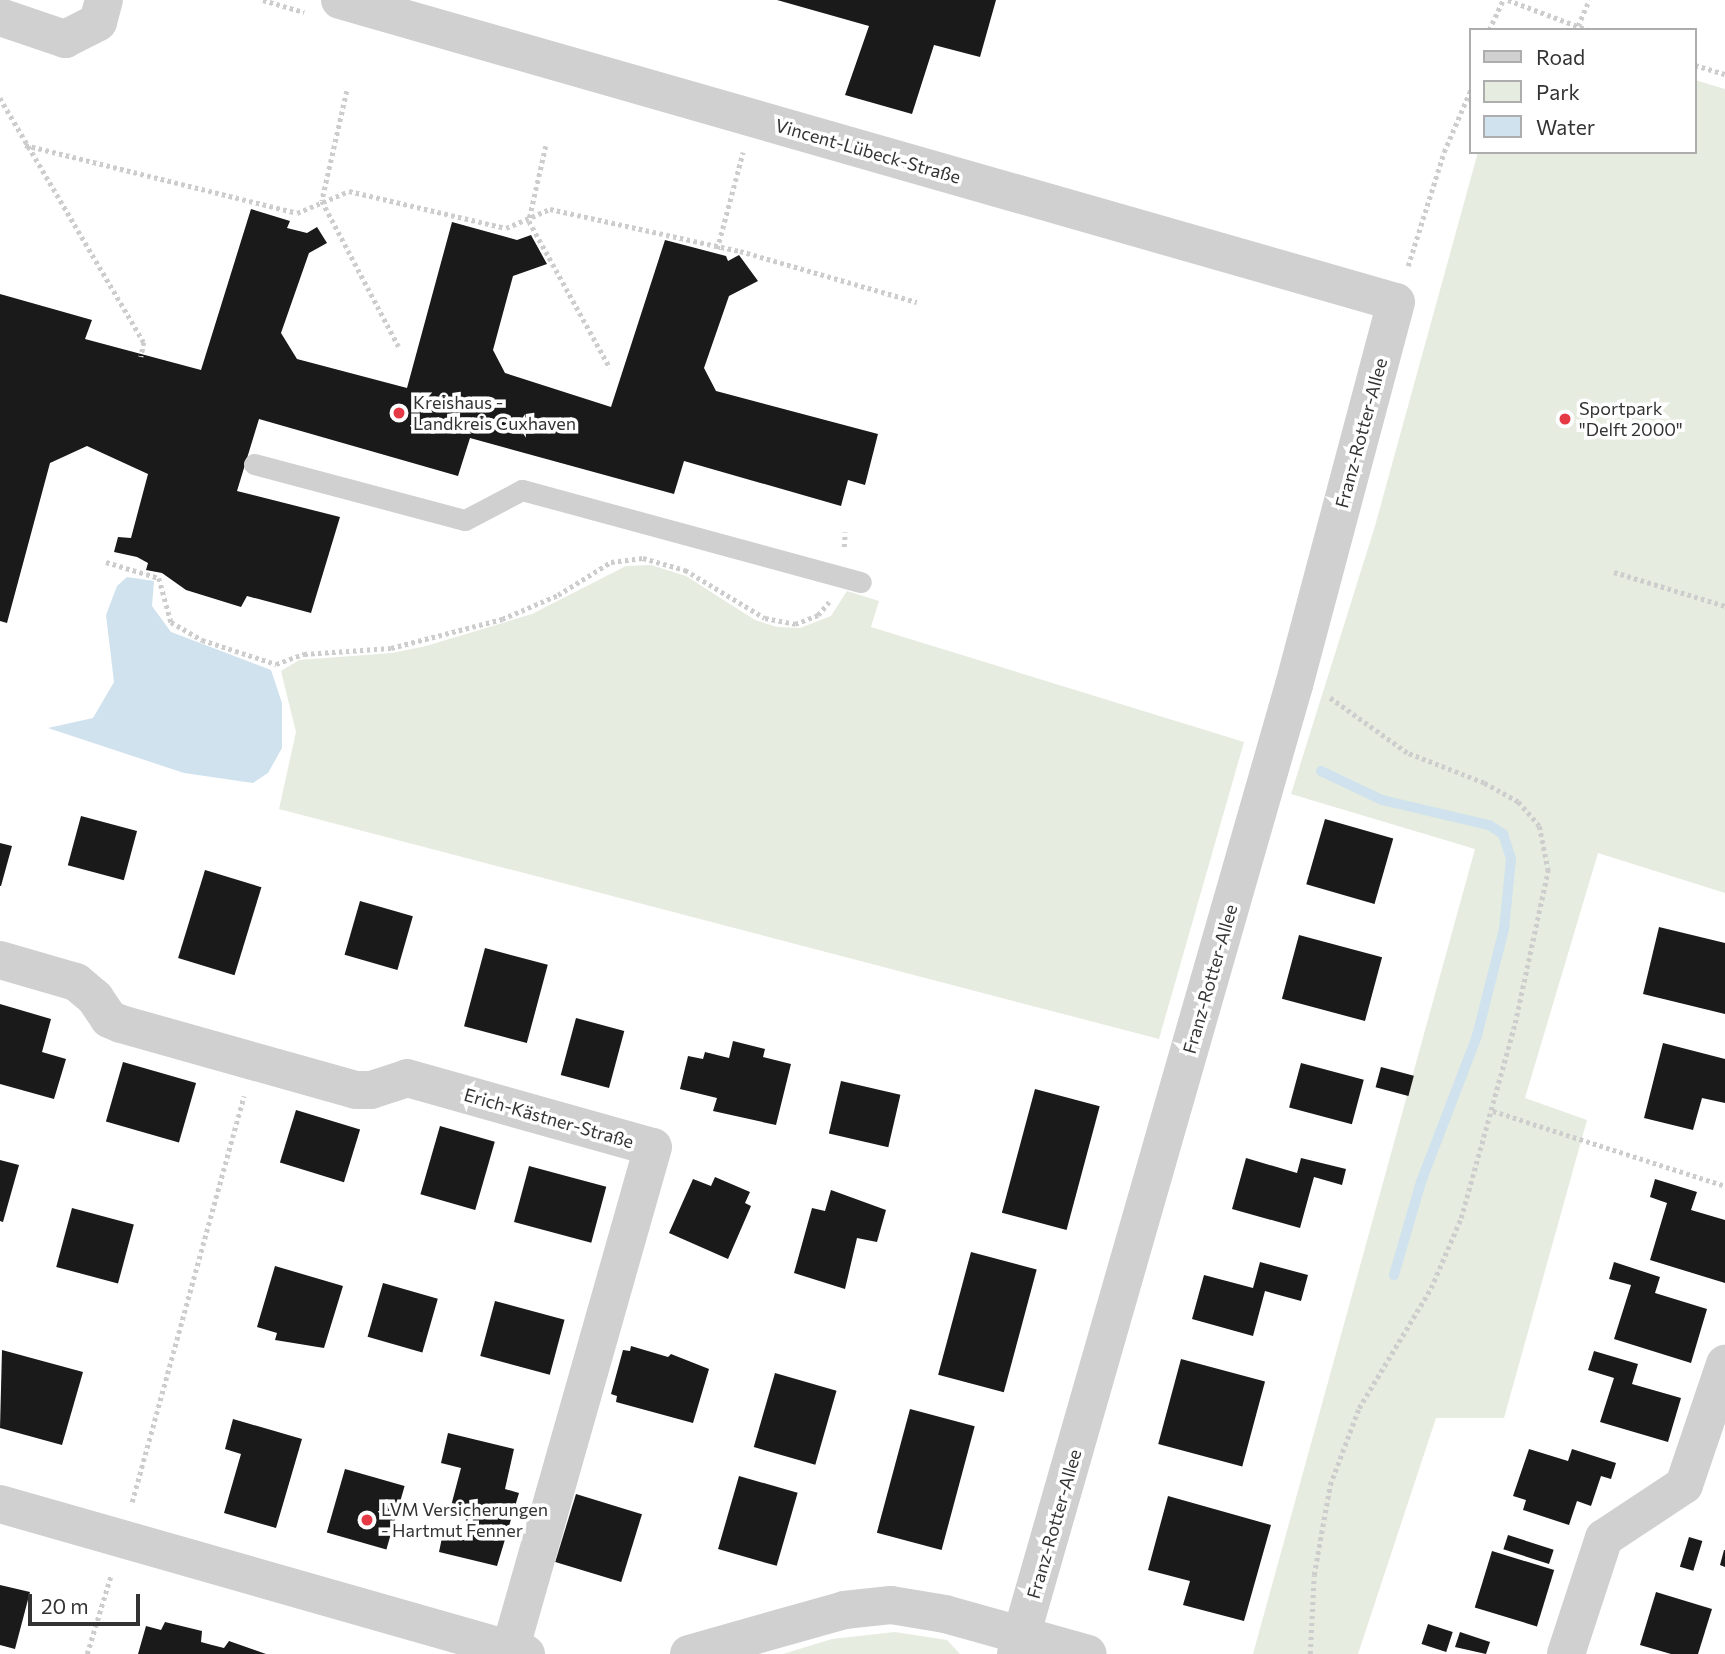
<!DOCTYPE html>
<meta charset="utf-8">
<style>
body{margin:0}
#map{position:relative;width:1725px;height:1654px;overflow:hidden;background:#fff;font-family:Commissioner,sans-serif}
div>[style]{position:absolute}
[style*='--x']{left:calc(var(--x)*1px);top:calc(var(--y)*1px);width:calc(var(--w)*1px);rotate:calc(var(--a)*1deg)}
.green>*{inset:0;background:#e6ecdf}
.water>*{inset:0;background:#cfe2ee}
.stream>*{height:10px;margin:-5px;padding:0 5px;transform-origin:5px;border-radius:5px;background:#cfe2ee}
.building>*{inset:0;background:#1a1a1a;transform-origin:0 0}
.path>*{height:4.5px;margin-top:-2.25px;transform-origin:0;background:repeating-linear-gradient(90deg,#cdcdcd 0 3.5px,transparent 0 7px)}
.service>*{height:21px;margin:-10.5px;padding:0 10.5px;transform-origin:10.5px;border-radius:10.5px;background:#d0d0d0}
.minor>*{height:38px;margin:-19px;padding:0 19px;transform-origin:19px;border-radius:19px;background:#d0d0d0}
.dots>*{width:19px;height:19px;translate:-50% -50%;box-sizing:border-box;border:4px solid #fff;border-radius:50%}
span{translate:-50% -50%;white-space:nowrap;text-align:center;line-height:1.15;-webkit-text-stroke:7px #fff;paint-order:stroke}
.street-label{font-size:18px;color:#333}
.poi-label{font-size:18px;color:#333}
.left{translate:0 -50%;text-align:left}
.legend{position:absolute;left:1469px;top:28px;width:228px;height:126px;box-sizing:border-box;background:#fff;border:2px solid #adadad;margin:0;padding:9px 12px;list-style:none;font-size:21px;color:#333}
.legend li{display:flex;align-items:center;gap:14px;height:35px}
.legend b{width:35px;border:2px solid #adadad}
.scale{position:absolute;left:28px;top:1594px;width:112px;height:32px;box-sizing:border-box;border:4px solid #333;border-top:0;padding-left:9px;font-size:21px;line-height:24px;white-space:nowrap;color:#333;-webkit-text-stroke:5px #fff;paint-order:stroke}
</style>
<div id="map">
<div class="green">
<div style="clip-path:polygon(1695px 80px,1725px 89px,1725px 893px,1598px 853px,1525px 1098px,1587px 1120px,1504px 1418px,1436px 1418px,1358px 1654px,1253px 1654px,1475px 849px,1291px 794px,1375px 526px,1478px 152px,1695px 152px)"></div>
<div style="clip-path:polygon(651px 565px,686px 576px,755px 620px,777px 627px,800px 628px,831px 616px,847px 591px,879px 601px,871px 627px,1244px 742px,1159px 1039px,279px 809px,296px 732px,281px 671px,299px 660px,392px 653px,426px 646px,532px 614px,626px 566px)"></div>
<div style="clip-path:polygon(895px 1632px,947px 1640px,960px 1654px,783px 1654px,832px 1639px)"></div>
</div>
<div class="water">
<div style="clip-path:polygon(127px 577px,154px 581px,152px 606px,171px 632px,271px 670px,282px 703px,282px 748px,268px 773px,253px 783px,184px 773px,48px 728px,93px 718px,114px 682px,106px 615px,117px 586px)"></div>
</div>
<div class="stream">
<div style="--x:1321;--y:771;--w:68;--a:25.4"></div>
<div style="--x:1382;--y:800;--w:110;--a:13.2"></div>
<div style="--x:1489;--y:825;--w:17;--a:33"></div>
<div style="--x:1503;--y:834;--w:26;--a:72"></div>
<div style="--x:1511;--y:859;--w:70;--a:95.7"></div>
<div style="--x:1504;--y:929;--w:110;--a:104.2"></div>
<div style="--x:1477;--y:1036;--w:156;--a:111"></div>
<div style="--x:1421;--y:1182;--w:97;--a:106.2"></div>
</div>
<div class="building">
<div style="clip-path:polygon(777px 0,996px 0,980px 57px,934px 45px,912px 114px,845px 95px,869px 26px)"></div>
<div style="clip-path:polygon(251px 209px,290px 221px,287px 228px,307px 233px,317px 227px,327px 243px,309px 253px,281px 333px,297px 359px,407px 388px,452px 222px,517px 240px,531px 235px,547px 264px,513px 276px,493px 350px,505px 373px,611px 407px,665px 240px,726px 256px,728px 261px,739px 255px,758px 281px,729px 296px,704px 368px,716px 391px,878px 434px,865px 485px,848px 480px,841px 506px,684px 461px,674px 494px,470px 438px,458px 476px,259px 419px,237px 491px,340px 517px,311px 613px,247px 596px,241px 607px,186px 590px,162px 573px,146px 570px,148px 563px,137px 557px,114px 552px,118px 537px,131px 538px,148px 474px,87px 446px,50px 463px,7px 623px,0 621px,0 294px,92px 320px,85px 339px,201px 370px)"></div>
<div style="left:81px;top:816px;width:58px;height:51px;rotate:15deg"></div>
<div style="left:1325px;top:819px;width:71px;height:68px;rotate:16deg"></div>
<div style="clip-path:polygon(0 843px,12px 846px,1px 886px,0 886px)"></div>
<div style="left:205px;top:870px;width:59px;height:92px;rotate:17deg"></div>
<div style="left:360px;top:901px;width:55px;height:56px;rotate:16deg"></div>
<div style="clip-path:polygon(1659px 927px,1725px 943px,1725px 1014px,1643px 994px)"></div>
<div style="left:1299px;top:935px;width:86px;height:66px;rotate:15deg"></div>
<div style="left:485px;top:948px;width:65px;height:81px;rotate:15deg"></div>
<div style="clip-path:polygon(0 1004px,51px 1019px,42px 1052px,66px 1059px,54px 1099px,0 1084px)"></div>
<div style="left:576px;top:1018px;width:50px;height:59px;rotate:15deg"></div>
<div style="clip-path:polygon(733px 1041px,765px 1049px,763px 1057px,791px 1064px,776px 1125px,713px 1111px,717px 1098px,680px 1089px,688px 1056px,703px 1059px,705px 1052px,729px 1058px)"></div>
<div style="clip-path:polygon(1663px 1043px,1725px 1059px,1725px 1103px,1702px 1098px,1693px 1130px,1644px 1118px)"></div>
<div style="left:123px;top:1062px;width:76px;height:62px;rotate:16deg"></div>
<div style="left:1301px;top:1063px;width:65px;height:46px;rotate:15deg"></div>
<div style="left:1381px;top:1067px;width:34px;height:21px;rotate:15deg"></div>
<div style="left:841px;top:1081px;width:61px;height:54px;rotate:13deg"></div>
<div style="left:1035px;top:1089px;width:67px;height:128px;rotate:15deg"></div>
<div style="left:296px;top:1110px;width:67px;height:55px;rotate:17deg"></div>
<div style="left:440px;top:1126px;width:57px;height:71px;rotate:16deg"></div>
<div style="clip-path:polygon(1246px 1158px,1297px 1173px,1301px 1158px,1346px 1169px,1342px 1185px,1314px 1177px,1300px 1228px,1232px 1209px)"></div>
<div style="clip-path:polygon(0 1160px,19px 1165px,3px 1222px,0 1221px)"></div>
<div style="left:529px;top:1166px;width:80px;height:58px;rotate:15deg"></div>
<div style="clip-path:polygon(715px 1177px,750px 1192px,745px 1203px,751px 1206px,728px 1259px,669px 1233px,693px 1179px,711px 1186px)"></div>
<div style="clip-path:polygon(1655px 1179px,1697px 1192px,1691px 1210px,1725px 1220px,1725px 1283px,1650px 1260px,1667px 1203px,1650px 1197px)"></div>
<div style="clip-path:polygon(831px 1190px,886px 1210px,877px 1242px,857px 1238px,845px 1289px,794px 1273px,812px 1208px,825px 1211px)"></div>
<div style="left:72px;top:1208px;width:64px;height:61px;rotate:15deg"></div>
<div style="left:971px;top:1252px;width:68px;height:127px;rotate:15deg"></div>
<div style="clip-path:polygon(1260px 1262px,1308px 1275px,1301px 1301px,1265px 1291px,1253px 1336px,1192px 1319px,1204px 1275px,1253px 1288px)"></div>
<div style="clip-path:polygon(1614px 1262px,1660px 1277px,1655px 1293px,1707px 1309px,1691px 1363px,1614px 1339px,1631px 1285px,1609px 1279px)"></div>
<div style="clip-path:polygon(275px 1266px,343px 1286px,324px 1348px,275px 1340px,277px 1333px,257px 1327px)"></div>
<div style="left:383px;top:1283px;width:57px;height:56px;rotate:16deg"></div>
<div style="left:495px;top:1301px;width:72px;height:57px;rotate:15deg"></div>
<div style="clip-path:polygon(631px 1346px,668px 1357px,671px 1354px,709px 1369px,693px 1423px,616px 1402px,617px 1396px,611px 1394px,623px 1350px,630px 1351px)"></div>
<div style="clip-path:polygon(2px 1350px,83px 1372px,62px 1445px,0 1428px)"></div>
<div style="clip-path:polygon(1594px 1351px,1638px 1364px,1632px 1384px,1681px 1398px,1668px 1442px,1600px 1422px,1614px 1378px,1588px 1370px)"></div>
<div style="left:1181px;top:1359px;width:87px;height:88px;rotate:15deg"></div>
<div style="left:775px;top:1373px;width:64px;height:77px;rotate:16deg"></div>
<div style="left:910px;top:1409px;width:67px;height:128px;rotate:15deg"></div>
<div style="clip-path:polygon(233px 1419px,302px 1439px,276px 1528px,224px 1513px,241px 1454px,225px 1449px)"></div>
<div style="clip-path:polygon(448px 1433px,514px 1449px,505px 1489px,519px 1493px,497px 1566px,439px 1552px,444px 1528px,463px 1533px,468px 1510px,451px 1506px,461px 1468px,441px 1463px)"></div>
<div style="clip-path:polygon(1529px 1449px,1568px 1461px,1572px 1449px,1616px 1463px,1611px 1479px,1601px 1476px,1591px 1506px,1577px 1501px,1569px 1525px,1523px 1510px,1526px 1500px,1513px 1496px)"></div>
<div style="left:345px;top:1469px;width:62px;height:66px;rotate:16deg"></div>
<div style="left:739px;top:1476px;width:61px;height:76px;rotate:16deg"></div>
<div style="left:576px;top:1494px;width:69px;height:71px;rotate:17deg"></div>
<div style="clip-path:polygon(1168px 1496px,1271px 1525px,1244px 1621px,1183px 1605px,1190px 1581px,1148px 1570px)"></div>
<div style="left:1508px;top:1535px;width:48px;height:15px;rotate:18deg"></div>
<div style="left:1689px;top:1537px;width:14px;height:31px;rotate:17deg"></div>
<div style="clip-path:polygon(1724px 1550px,1725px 1550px,1725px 1567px,1720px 1565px)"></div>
<div style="left:1492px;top:1551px;width:65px;height:59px;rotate:17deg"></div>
<div style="clip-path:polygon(0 1585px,30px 1592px,15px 1649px,0 1645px)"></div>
<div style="clip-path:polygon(1656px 1592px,1712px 1609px,1698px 1654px,1671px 1654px,1640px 1645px)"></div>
<div style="clip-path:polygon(165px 1622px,202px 1631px,201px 1642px,212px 1645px,224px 1648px,229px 1641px,266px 1654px,138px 1654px,146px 1626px,161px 1630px)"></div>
<div style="left:1428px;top:1624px;width:26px;height:21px;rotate:18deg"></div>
<div style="clip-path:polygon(1460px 1632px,1490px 1642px,1486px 1654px,1455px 1647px)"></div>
</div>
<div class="path">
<div style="--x:263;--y:0;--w:43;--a:16.3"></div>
<div style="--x:1508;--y:0;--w:85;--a:20.6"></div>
<div style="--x:1578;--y:26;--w:28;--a:-67"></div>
<div style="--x:1489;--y:30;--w:33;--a:-65"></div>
<div style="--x:1695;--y:65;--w:31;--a:17"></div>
<div style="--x:347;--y:91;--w:113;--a:102.8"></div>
<div style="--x:322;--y:201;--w:167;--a:62.2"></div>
<div style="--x:0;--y:98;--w:283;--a:59.5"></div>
<div style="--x:144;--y:342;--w:15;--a:101"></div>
<div style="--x:25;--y:145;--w:280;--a:14"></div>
<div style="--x:297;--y:213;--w:56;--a:-22.9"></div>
<div style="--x:349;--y:191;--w:161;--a:13.3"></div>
<div style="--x:506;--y:228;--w:48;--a:-23.4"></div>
<div style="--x:550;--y:209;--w:195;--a:12.5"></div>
<div style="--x:740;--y:251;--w:184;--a:16.1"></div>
<div style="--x:546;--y:146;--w:77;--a:102.8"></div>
<div style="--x:529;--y:221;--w:168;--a:61.1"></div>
<div style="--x:717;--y:249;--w:100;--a:-75"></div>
<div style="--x:1408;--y:266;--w:120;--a:-72.5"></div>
<div style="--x:1444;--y:152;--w:69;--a:-66.8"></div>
<div style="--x:844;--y:547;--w:15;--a:-86"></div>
<div style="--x:106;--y:562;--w:55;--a:16.8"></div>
<div style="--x:159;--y:578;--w:46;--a:74.7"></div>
<div style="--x:171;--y:622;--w:36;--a:30"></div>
<div style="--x:202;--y:640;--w:78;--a:18"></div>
<div style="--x:276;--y:664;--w:30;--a:-20"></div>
<div style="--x:304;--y:654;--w:87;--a:-3.9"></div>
<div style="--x:391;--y:648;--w:115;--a:-14.6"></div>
<div style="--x:502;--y:619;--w:61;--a:-23.2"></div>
<div style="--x:558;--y:595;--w:62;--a:-31.9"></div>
<div style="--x:611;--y:562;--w:32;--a:-7"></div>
<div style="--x:643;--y:558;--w:44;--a:15.9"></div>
<div style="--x:685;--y:570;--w:93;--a:31"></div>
<div style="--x:765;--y:618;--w:31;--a:11"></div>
<div style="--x:795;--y:624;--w:25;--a:-21"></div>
<div style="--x:818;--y:615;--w:17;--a:-50"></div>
<div style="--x:1614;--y:572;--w:116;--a:17"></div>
<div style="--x:1493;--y:1111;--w:244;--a:17.9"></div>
<div style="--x:132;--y:1502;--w:421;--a:-74.6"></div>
<div style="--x:87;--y:1654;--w:83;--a:-73.1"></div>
<div style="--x:1310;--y:1654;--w:79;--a:-87.1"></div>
<div style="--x:1314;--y:1575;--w:91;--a:-79.9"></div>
<div style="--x:1330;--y:1485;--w:82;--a:-69.4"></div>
<div style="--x:1359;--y:1408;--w:140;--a:-59"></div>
<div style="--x:1431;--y:1288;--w:76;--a:-66.8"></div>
<div style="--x:1461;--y:1218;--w:202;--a:-74.5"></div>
<div style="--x:1515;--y:1023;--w:156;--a:-77.8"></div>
<div style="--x:1548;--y:871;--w:46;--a:-101.3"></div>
<div style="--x:1539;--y:826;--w:32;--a:-131"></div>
<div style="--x:1518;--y:802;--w:39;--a:-151"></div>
<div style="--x:1484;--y:783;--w:83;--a:-158.7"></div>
<div style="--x:1407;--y:753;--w:95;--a:-144.5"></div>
</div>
<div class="service">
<div style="--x:254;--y:464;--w:218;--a:14.9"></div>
<div style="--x:465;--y:520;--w:64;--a:-27.8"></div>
<div style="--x:522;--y:490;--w:351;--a:15.2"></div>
</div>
<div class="minor">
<div style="--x:340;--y:0;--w:1098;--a:15.96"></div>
<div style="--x:1396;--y:302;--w:396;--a:104.9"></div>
<div style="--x:1294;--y:685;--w:1008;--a:106.01"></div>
<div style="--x:0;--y:17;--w:69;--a:18.7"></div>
<div style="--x:65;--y:39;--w:37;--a:-27"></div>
<div style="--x:98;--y:22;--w:23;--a:-75"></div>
<div style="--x:0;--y:960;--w:79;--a:16.1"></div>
<div style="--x:76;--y:982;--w:25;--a:40"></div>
<div style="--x:95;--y:998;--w:25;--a:56"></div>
<div style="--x:109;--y:1019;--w:13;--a:23"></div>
<div style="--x:121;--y:1024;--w:244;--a:15.7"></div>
<div style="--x:356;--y:1090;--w:15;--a:0"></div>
<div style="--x:371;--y:1090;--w:38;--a:-18"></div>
<div style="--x:407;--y:1078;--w:255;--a:15.7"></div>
<div style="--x:653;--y:1147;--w:527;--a:105.86"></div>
<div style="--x:0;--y:1504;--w:547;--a:15.92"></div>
<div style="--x:689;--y:1654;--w:161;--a:-15.8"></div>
<div style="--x:844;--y:1610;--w:47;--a:-6.1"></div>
<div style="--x:891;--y:1605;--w:55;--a:9.5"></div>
<div style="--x:945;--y:1614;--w:148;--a:15.6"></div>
<div style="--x:1566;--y:1654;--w:122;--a:-71.9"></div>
<div style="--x:1604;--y:1538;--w:96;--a:-33.5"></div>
<div style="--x:1684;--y:1485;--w:128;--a:-71.3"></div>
</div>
<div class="dots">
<div style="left:399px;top:413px;background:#e63946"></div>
<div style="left:1565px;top:419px;background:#e63946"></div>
<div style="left:367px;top:1520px;background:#e63946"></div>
</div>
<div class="street-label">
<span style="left:868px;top:151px;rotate:16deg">Vincent-Lübeck-Straße</span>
<span style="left:1361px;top:433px;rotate:-75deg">Franz-Rotter-Allee</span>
<span style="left:1210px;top:979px;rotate:-74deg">Franz-Rotter-Allee</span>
<span style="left:549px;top:1118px;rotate:16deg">Erich-Kästner-Straße</span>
<span style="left:1054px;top:1524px;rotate:-74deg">Franz-Rotter-Allee</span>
</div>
<div class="poi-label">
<span class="left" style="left:413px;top:413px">Kreishaus -<br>Landkreis Cuxhaven</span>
<span class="left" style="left:1579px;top:419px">Sportpark<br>"Delft 2000"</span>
<span class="left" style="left:381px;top:1520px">LVM Versicherungen<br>- Hartmut Fenner</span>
</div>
<ul class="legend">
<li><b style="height:9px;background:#d0d0d0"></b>Road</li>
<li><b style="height:19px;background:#e6ecdf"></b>Park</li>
<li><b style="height:19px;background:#cfe2ee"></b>Water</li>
</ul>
<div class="scale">20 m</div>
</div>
